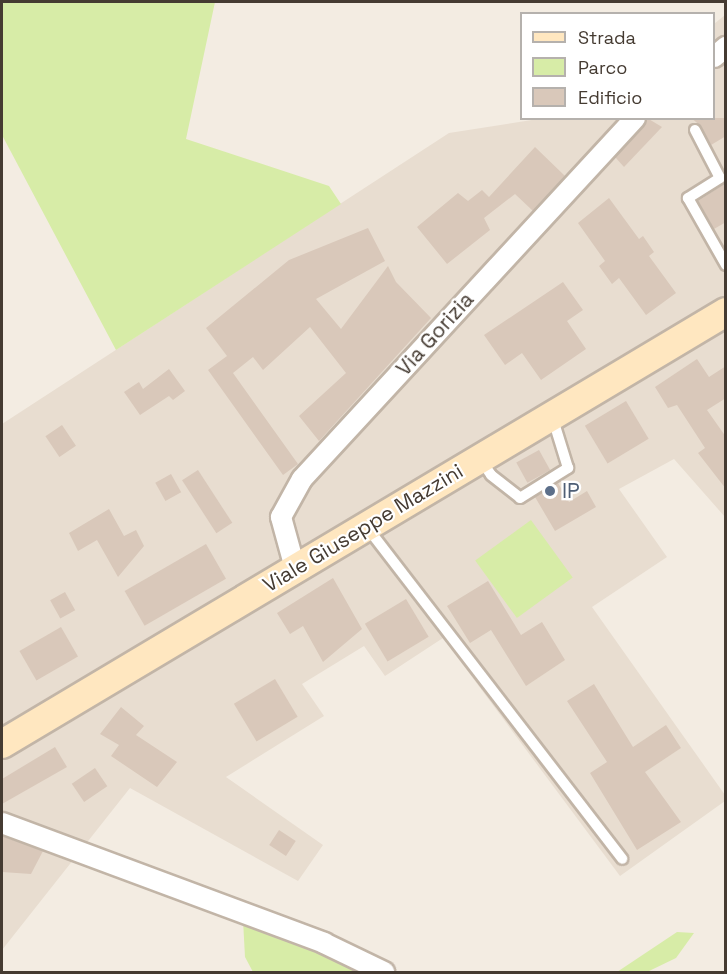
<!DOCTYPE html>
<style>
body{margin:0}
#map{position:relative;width:727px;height:974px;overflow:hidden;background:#f3ece2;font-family:"Space Grotesk",sans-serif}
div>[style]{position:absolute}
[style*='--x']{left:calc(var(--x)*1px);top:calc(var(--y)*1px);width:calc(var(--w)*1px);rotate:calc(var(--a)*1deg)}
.residential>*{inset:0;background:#e8ddd0}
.green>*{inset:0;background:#d7eca7;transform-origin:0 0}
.building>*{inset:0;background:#d9c8ba;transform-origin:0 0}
.roads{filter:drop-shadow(2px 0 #c2b5a7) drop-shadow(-2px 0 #c2b5a7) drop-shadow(0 2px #c2b5a7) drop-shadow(0 -2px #c2b5a7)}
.service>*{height:10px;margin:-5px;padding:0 5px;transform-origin:5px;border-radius:5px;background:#fff}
.minor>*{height:20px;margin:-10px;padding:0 10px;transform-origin:10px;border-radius:10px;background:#fff}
.secondary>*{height:28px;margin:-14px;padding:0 14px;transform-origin:14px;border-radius:14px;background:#ffe7c0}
.dots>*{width:16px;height:16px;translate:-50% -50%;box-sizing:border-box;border:3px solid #fff;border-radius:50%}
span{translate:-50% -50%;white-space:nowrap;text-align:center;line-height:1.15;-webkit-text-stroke:4.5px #fff;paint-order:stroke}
.street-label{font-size:21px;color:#453b32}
.service-label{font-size:21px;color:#4e5e75}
.left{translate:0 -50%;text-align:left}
.frame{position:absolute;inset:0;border:3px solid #453b32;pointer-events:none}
.legend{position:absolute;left:520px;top:12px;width:195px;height:108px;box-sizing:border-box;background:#fff;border:2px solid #b5b1ad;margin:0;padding:8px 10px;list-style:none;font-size:18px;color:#453b32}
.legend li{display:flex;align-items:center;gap:12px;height:30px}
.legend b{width:30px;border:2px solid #b5b1ad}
</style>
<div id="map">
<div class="residential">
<div style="clip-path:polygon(725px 15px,725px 517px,674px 459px,619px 489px,667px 557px,592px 607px,725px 795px,725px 801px,620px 876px,443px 638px,385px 676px,364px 646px,302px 684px,324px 716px,226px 777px,323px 845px,298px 881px,130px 788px,2px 950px,2px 424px,449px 133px,538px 119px,714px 118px,714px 24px)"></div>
</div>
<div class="green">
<div style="clip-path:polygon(2px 2px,215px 2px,186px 139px,329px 186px,341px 204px,116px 350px,2px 135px)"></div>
<div style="left:531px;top:520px;width:71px;height:69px;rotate:54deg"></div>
<div style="clip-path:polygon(243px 920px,370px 972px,253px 972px,245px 957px)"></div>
<div style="clip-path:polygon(677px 932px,694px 933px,676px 958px,647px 972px,617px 972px)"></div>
</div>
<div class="building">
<div style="clip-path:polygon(647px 118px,662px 127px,624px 167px,615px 157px)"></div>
<div style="clip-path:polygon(691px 118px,726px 118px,726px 136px,711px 145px,701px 126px)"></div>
<div style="clip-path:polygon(535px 147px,565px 176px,533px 211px,515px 194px,484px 218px,490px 230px,447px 264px,417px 227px,458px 193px,468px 201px,482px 190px,489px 197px)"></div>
<div style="clip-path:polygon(726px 183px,726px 222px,714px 229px,698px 201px)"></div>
<div style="clip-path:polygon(609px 198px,639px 239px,643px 236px,654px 252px,649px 256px,676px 293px,646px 315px,619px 278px,612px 284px,599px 266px,605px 261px,578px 223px)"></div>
<div style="clip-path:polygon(368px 228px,385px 261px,316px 299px,341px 329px,388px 266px,396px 282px,431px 318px,319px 441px,299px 416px,346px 373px,310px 327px,263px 370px,253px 357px,233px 373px,298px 464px,283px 475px,208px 370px,227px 356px,206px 328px,289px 260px)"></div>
<div style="clip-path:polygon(563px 282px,583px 310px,567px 321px,586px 349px,541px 380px,522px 353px,505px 365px,484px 335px)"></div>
<div style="clip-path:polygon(697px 359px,709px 377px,726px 366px,726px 398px,707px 410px,726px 437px,726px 489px,698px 453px,705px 448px,677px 405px,668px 408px,655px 387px)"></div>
<div style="clip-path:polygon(169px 369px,185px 391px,173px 400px,169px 396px,140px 415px,124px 392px,139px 382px,143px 389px)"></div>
<div style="left:626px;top:401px;width:44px;height:48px;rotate:59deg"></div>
<div style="left:62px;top:425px;width:25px;height:20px;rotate:56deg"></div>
<div style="left:539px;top:450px;width:23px;height:26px;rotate:61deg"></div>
<div style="left:198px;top:470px;width:63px;height:19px;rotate:57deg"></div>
<div style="left:171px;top:474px;width:21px;height:18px;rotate:61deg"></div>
<div style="clip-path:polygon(558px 483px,569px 502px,587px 491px,596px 507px,555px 531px,535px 497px)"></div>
<div style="clip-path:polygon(109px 509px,124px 536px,136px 530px,144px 546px,118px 577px,97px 540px,78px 551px,69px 533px)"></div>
<div style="left:206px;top:544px;width:40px;height:94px;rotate:60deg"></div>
<div style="clip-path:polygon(333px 578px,362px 629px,323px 662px,303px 626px,290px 634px,277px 613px)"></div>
<div style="clip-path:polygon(488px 581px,521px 635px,542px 622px,565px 660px,526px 686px,491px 630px,470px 643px,447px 606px)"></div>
<div style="left:65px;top:592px;width:21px;height:17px;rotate:61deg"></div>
<div style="left:406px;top:599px;width:44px;height:48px;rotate:59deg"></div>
<div style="left:61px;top:627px;width:34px;height:48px;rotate:60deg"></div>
<div style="left:275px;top:679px;width:44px;height:48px;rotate:59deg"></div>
<div style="clip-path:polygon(594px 684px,633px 747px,666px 725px,681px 748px,645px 772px,681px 822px,637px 850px,590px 773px,607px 762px,567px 701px)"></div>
<div style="clip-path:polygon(121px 707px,144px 726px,136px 735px,177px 762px,157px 787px,111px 756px,119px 745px,100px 734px)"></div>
<div style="clip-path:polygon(55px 747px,67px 767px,2px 804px,2px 779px)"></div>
<div style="left:95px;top:768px;width:22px;height:28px;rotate:56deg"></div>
<div style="left:279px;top:830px;width:20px;height:18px;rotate:33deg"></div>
<div style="clip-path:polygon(2px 836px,43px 851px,31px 874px,2px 872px)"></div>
</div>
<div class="roads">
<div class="service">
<div style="--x:695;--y:130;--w:54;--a:62.5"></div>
<div style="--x:720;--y:178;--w:38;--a:148"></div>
<div style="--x:688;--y:198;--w:77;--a:60.4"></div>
<div style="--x:480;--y:459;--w:19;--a:55"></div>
<div style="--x:491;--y:475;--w:37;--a:38"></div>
<div style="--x:520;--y:498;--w:57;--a:-32"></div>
<div style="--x:568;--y:468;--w:54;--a:-107.1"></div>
<div style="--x:366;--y:526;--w:420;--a:52.4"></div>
</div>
<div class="minor">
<div style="--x:714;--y:57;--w:16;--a:-40"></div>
<div style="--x:295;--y:568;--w:53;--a:-105.4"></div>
<div style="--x:281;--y:517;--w:43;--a:-61.1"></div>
<div style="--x:302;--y:479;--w:491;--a:-47.3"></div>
<div style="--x:2;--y:823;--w:344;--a:20.4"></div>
<div style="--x:324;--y:943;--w:67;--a:25.8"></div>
</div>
<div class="secondary">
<div style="--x:2;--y:744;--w:843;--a:-30.82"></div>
</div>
</div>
<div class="dots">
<div style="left:550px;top:491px;background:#5c6f8a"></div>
</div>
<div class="street-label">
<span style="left:435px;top:334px;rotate:-48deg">Via Gorizia</span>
<span style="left:363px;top:528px;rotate:-31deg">Viale Giuseppe Mazzini</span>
</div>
<div class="service-label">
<span class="left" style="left:562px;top:491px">IP</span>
</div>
<div class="frame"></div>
<ul class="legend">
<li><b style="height:8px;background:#ffe7c0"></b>Strada</li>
<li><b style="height:16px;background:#d7eca7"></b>Parco</li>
<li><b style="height:16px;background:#d9c8ba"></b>Edificio</li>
</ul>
</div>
